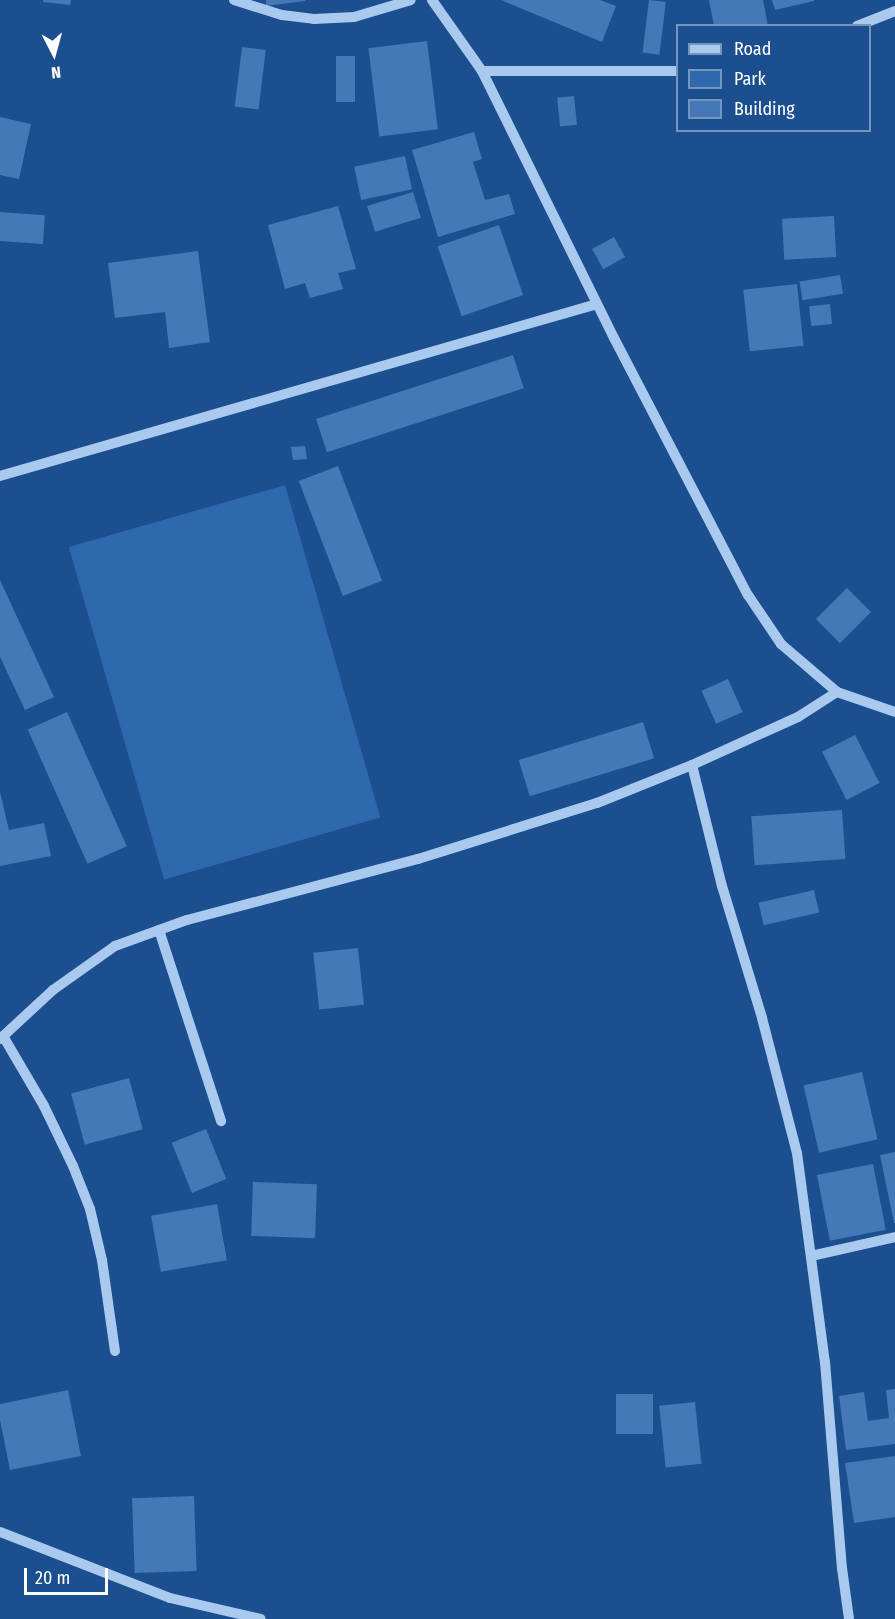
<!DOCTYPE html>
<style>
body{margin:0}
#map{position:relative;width:895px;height:1619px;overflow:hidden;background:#1b4f8f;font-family:"Fira Sans Condensed",sans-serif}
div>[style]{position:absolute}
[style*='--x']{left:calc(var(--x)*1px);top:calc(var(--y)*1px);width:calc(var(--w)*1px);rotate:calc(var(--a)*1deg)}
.green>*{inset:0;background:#2e69ad;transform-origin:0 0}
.building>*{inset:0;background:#4478b7;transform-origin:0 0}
.minor>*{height:10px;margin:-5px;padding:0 5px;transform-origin:5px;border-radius:5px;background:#a9c9ee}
span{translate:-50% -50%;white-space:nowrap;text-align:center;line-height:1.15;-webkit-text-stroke:5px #1b4f8f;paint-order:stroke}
.legend{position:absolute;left:676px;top:24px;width:195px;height:108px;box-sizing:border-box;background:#1b4f8f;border:2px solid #7695bc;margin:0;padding:8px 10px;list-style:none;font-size:18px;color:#fff}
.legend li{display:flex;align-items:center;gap:12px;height:30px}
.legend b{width:30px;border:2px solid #7695bc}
.north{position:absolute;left:24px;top:24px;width:60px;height:60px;-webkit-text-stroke:4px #1b4f8f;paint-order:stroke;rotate:174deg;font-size:16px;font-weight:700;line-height:24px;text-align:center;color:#fff}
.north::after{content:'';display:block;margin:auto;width:21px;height:27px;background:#fff;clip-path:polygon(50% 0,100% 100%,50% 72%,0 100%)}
.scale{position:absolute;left:24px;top:1568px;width:84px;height:27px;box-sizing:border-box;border:3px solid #fff;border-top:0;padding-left:8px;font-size:18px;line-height:21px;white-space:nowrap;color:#fff;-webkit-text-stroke:4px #1b4f8f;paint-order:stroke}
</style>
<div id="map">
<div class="green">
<div style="left:285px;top:485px;width:346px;height:225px;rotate:74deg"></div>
</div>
<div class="building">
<div style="clip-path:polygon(43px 0,71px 0,70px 5px,43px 2px)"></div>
<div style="clip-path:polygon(266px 0,305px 0,305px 1px,266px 6px)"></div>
<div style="clip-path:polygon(501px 0,600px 0,616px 6px,602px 42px)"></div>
<div style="left:649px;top:0;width:17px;height:53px;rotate:7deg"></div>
<div style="clip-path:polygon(709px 0,763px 0,768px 26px,714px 26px)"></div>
<div style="clip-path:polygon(772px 0,814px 0,814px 1px,775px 10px)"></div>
<div style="left:427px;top:41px;width:89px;height:59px;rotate:83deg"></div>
<div style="left:242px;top:47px;width:24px;height:60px;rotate:7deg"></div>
<div style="left:336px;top:56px;width:19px;height:46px"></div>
<div style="left:574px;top:96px;width:29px;height:17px;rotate:84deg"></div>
<div style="clip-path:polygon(0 117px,31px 124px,19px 179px,0 175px)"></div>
<div style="clip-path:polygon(474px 132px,482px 159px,473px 162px,485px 200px,509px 194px,515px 214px,438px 237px,412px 150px)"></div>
<div style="left:405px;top:156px;width:34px;height:52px;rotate:78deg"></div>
<div style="left:413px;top:192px;width:27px;height:48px;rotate:73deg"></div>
<div style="clip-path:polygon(338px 206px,356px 269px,338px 273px,343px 289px,310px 298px,305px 283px,285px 289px,268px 225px)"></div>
<div style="left:0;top:212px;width:45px;height:29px;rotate:4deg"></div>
<div style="left:834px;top:216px;width:41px;height:52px;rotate:87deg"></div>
<div style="left:499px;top:225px;width:74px;height:65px;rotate:71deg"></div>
<div style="left:614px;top:237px;width:23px;height:25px;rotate:61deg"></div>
<div style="clip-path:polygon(198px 251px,210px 342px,169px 348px,165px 312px,115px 318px,108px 263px)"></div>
<div style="left:840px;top:275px;width:19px;height:41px;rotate:81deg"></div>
<div style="left:797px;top:284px;width:62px;height:54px;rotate:84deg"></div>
<div style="left:830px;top:304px;width:20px;height:21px;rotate:84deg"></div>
<div style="left:513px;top:355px;width:35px;height:207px;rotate:72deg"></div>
<div style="clip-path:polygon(305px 446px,307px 459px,293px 460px,291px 447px)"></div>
<div style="left:338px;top:466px;width:123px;height:42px;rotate:69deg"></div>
<div style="clip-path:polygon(0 580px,54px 697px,25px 710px,0 657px)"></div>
<div style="left:847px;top:588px;width:34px;height:44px;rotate:45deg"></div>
<div style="left:728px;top:679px;width:36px;height:29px;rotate:66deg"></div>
<div style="left:67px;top:712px;width:147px;height:43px;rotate:66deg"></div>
<div style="left:643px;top:722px;width:38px;height:130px;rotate:73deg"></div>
<div style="left:855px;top:735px;width:54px;height:37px;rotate:63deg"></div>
<div style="clip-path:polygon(0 792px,9px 830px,44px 823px,51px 856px,0 866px)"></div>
<div style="left:842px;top:810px;width:49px;height:91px;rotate:86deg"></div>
<div style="left:814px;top:890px;width:23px;height:57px;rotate:77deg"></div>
<div style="left:358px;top:948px;width:57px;height:45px;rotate:84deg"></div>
<div style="left:862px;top:1072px;width:69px;height:60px;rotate:77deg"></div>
<div style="left:129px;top:1078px;width:53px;height:60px;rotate:75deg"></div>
<div style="left:206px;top:1129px;width:54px;height:37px;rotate:68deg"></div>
<div style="clip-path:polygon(895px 1152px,895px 1223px,894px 1223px,880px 1155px)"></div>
<div style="left:873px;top:1164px;width:67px;height:57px;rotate:79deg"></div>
<div style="left:253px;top:1182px;width:64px;height:54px;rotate:2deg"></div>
<div style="left:217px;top:1204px;width:57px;height:67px;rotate:80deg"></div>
<div style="clip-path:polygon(895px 1389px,895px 1444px,846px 1450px,839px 1396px,864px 1392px,868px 1421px,889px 1418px,886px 1390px)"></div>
<div style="clip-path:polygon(68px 1390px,81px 1456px,10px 1470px,0 1420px,0 1404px)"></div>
<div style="left:616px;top:1394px;width:37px;height:40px"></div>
<div style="left:695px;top:1402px;width:62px;height:36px;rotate:84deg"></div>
<div style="clip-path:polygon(895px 1456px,895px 1517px,854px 1523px,845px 1463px)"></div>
<div style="left:194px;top:1496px;width:75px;height:62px;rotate:88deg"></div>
</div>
<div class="minor">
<div style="--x:234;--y:0;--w:50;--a:17.4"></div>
<div style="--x:282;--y:15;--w:32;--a:7"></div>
<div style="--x:314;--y:19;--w:40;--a:-2.9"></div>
<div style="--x:354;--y:17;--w:59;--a:-16.6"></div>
<div style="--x:432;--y:0;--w:87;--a:54.8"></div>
<div style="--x:482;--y:71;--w:298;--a:63.7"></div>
<div style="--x:614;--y:338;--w:290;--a:62.5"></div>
<div style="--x:748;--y:595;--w:59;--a:56"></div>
<div style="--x:781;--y:644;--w:74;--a:40.6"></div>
<div style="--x:837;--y:692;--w:61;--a:19"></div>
<div style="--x:857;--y:26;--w:41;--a:-21.5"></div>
<div style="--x:482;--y:71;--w:196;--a:0"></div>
<div style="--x:0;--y:476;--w:621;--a:-16.07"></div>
<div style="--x:692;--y:765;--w:125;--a:76.1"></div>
<div style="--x:722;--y:886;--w:138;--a:73.1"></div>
<div style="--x:762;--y:1018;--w:139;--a:75.5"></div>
<div style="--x:797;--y:1153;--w:211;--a:82.4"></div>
<div style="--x:825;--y:1362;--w:207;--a:85.3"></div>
<div style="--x:842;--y:1568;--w:51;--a:82.2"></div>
<div style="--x:159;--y:930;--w:201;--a:72"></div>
<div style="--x:3;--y:1036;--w:81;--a:59.6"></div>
<div style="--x:44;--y:1106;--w:67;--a:64.2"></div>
<div style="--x:73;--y:1166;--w:46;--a:68.4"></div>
<div style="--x:90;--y:1209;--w:52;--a:76.8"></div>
<div style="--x:102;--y:1260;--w:92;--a:81.9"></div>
<div style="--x:0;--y:1039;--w:72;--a:-42.8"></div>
<div style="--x:53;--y:990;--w:76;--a:-35.4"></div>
<div style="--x:115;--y:946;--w:77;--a:-19.9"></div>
<div style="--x:187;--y:920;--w:239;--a:-14.8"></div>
<div style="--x:418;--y:859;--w:188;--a:-17.4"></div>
<div style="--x:597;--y:803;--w:102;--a:-21.8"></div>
<div style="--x:692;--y:765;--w:116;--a:-24.4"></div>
<div style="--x:798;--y:717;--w:46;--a:-32.7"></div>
<div style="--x:811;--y:1256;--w:86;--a:-12.7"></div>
<div style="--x:0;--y:1532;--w:182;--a:21.2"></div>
<div style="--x:170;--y:1598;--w:93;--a:13"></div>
</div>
<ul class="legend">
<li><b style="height:8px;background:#a9c9ee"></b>Road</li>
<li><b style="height:16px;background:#2e69ad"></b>Park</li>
<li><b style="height:16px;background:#4478b7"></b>Building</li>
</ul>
<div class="north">N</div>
<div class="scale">20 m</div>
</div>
